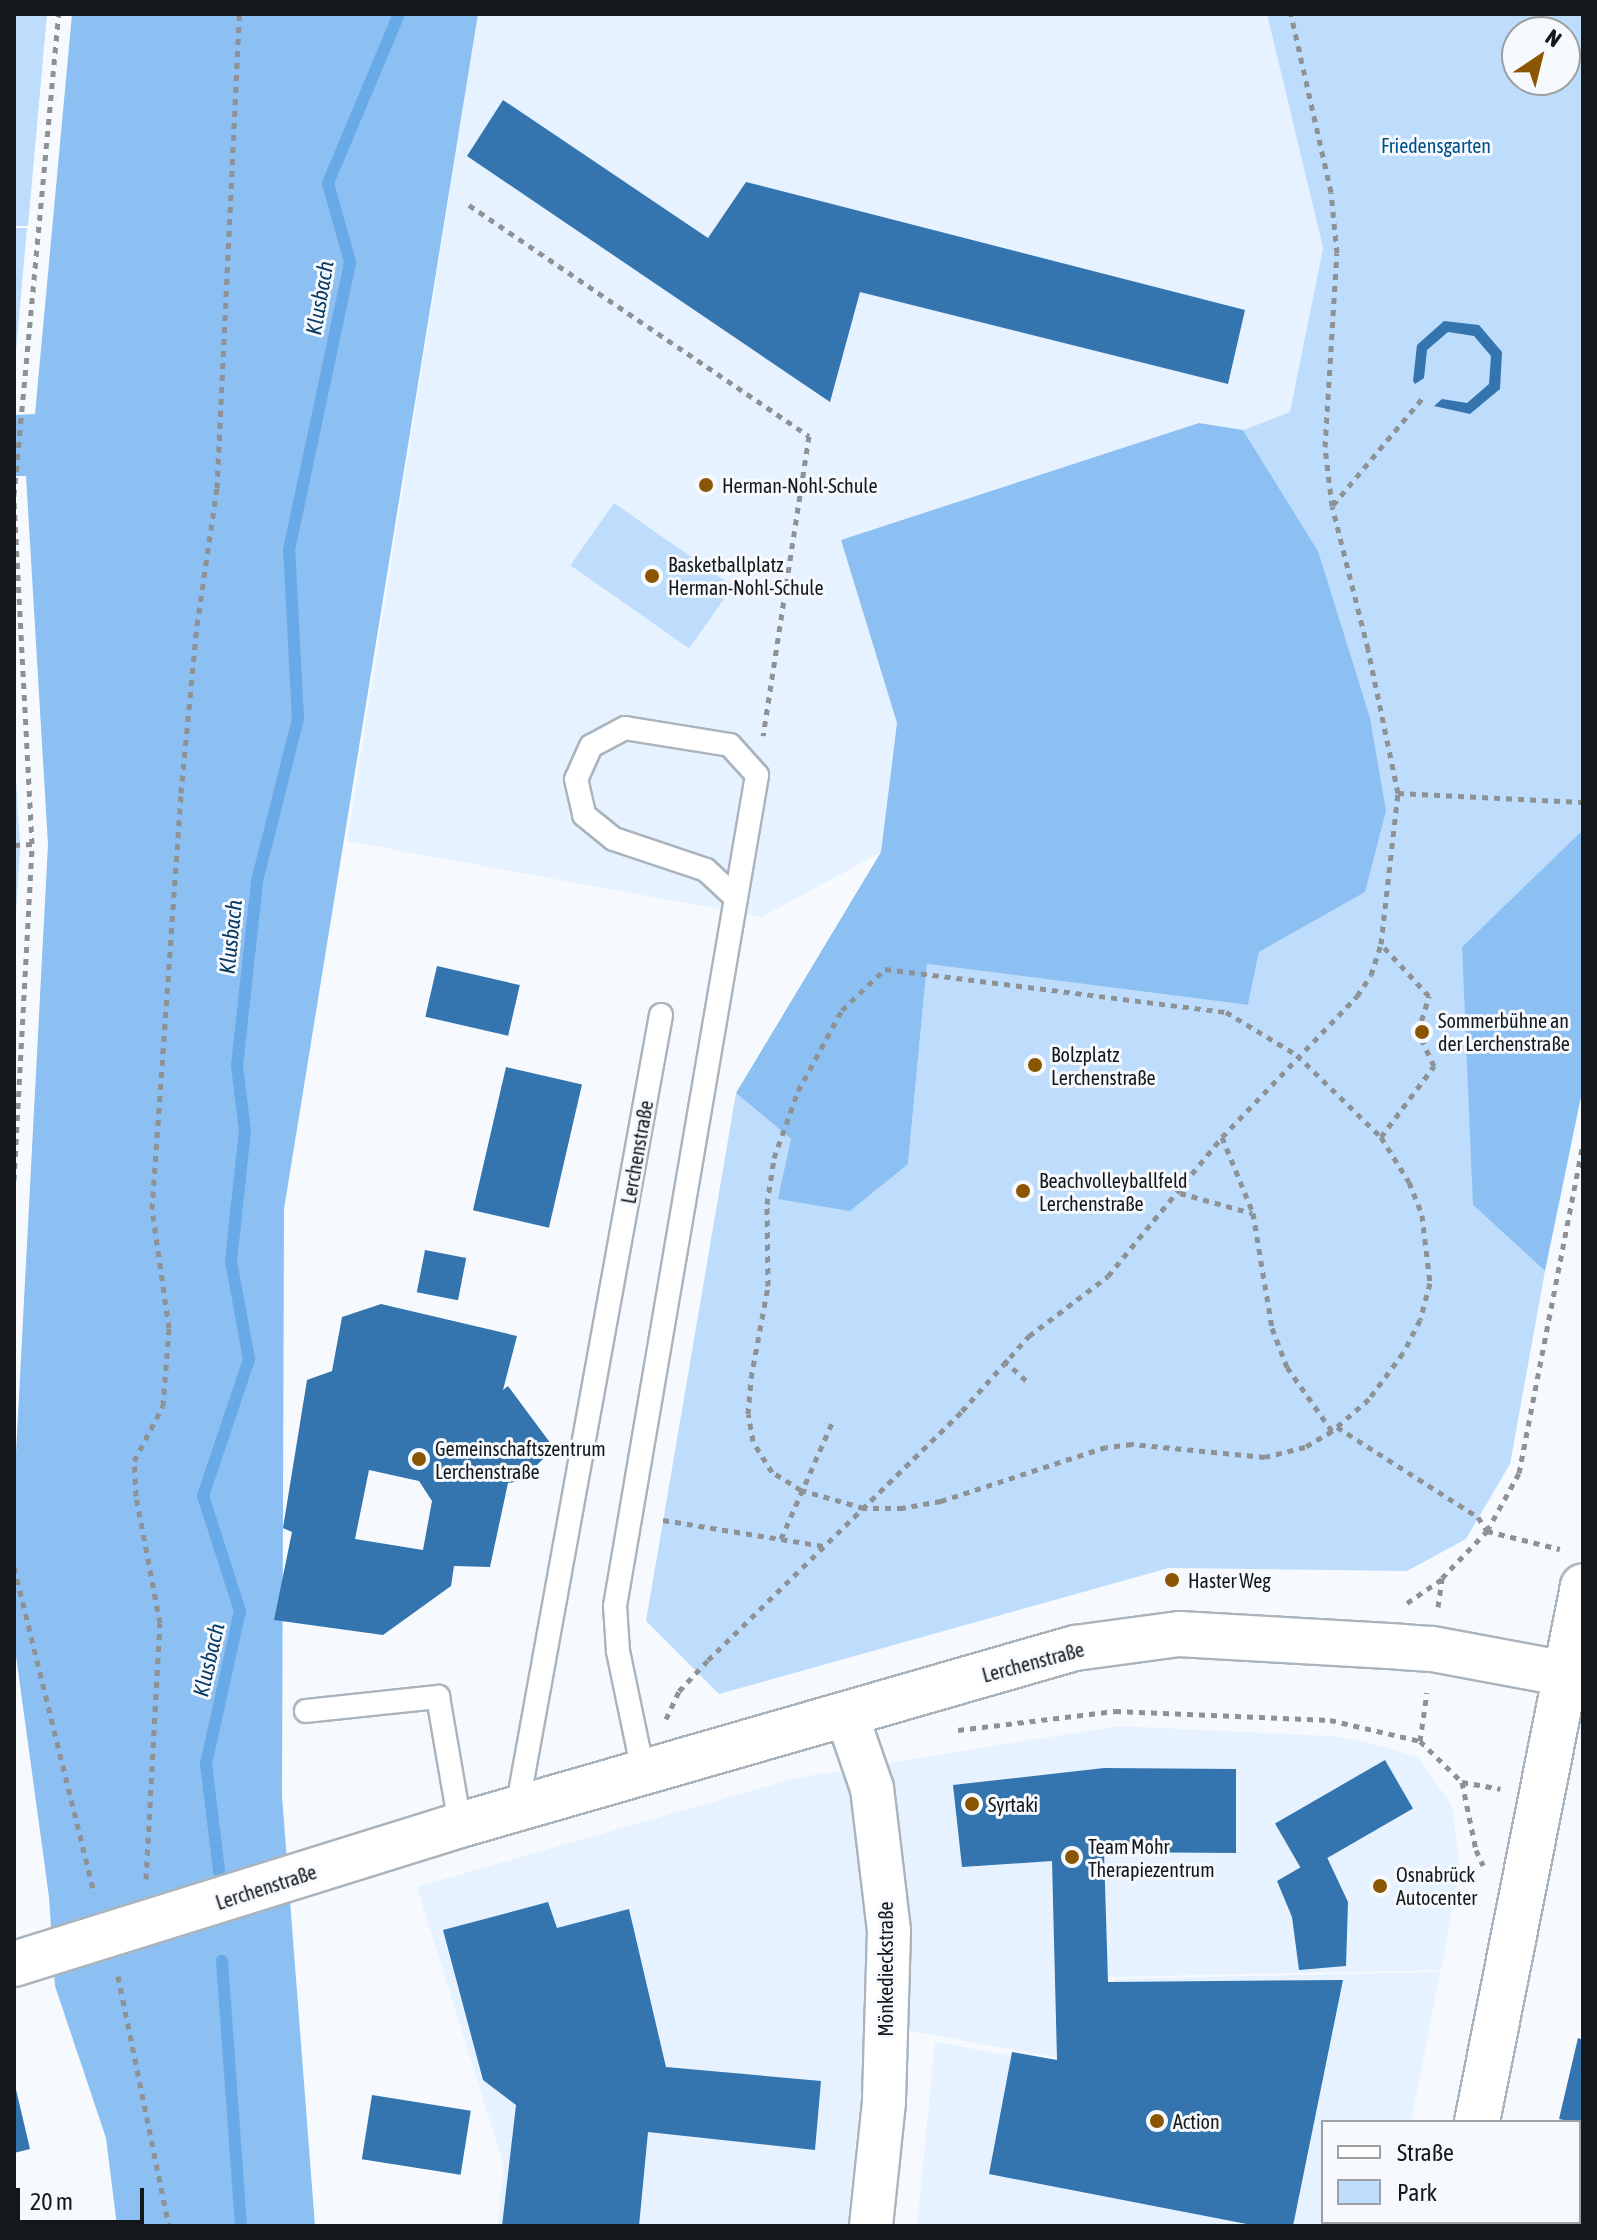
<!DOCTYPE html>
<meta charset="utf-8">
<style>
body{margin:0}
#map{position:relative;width:1597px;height:2240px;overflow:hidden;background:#f6fafe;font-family:"Asap Condensed",sans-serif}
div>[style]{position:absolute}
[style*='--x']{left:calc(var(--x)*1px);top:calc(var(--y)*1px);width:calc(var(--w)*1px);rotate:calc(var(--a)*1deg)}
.built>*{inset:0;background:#e6f2ff}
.green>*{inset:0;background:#beddfd;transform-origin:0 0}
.forest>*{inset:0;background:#8cbff2}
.stream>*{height:12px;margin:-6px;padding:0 6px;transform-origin:6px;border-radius:6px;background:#68a9e8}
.building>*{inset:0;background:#3475b0;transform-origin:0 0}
.path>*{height:5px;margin-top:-2.5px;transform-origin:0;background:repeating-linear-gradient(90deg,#8e9295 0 6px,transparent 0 12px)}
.roads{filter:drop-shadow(2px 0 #aab4bd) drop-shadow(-2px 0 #aab4bd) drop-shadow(0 2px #aab4bd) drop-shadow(0 -2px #aab4bd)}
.service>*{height:22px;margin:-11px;padding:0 11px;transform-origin:11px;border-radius:11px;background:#fff}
.minor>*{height:42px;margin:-21px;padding:0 21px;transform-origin:21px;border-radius:21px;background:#fff}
.tertiary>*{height:44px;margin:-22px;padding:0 22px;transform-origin:22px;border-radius:22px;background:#fff}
.dots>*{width:22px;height:22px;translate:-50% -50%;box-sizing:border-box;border:4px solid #f6fafe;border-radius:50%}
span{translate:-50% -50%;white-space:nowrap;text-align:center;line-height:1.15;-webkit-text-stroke:6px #f6fafe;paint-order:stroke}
.park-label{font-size:20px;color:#004f88}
.poi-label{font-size:20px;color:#14181b}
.left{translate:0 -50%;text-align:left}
.street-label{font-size:20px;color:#14181b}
.water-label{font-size:22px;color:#0a3b64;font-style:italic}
.frame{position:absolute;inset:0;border:16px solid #14181b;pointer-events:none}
.legend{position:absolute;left:1321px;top:2120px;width:260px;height:104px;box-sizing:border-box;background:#f6fafe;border:2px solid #9ca0a3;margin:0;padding:10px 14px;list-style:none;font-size:24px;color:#14181b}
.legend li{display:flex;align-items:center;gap:16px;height:40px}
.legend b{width:40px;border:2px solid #9ca0a3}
.north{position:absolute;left:1501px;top:16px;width:80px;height:80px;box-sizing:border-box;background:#f6fafe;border:2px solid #9ca0a3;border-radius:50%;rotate:35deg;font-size:22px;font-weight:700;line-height:32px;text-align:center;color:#14181b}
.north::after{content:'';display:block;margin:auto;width:28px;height:36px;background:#8a5603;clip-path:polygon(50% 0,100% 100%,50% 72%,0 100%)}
.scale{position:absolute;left:16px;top:2188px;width:128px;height:36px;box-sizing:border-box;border:4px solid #14181b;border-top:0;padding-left:10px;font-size:24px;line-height:28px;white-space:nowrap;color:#14181b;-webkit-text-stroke:6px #f6fafe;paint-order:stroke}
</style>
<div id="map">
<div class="built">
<div style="clip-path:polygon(478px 14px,1267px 14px,1323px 248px,1290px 412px,1243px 430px,1199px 423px,841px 540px,897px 723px,881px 852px,762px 917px,347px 841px)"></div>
<div style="clip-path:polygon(1118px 1726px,1330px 1736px,1370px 1743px,1417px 1757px,1452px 1805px,1460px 1869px,1441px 1970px,1107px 1977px,1109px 2067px,868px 2023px,847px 2226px,497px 2226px,504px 2166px,417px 1887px,796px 1778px)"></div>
<div style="clip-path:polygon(1440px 1972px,1411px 2122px,1323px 2122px,1323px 2222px,1391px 2222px,1390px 2226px,917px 2226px,935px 2042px,1116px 2074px,1114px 1979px)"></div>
</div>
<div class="green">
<div style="clip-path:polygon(14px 14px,47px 14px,28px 226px,14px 226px)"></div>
<div style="clip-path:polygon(evenodd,1267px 14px,1583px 14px,1583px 832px,1462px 947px,1474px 1206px,1545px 1271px,1510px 1464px,1466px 1539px,1407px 1571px,1169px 1568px,719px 1694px,646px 1621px,736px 1093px,791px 1139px,908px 1164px,927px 964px,1248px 1005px,1259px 952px,1365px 891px,1318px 551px,1243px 430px,1290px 412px,1323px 248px,1267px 14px,1517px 32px,1565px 32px,1565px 80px,1517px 80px,1517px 32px)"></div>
<div style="clip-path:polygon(14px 228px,27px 228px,14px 373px)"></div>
<div style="left:614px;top:503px;width:145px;height:76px;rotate:35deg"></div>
<div style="clip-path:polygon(14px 745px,20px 847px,14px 944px)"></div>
</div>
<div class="forest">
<div style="clip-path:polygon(72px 14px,478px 14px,284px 1209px,282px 1796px,315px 2226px,117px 2226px,106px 2138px,55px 1986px,49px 1897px,14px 1641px,14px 1491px,48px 844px,26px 476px,14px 476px,14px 415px,35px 414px)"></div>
<div style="clip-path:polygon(1199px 423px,1243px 430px,1318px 551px,1370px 718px,1386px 811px,1365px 892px,1259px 952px,1248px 1005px,927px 964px,908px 1164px,850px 1211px,778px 1199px,791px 1139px,736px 1093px,881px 852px,897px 723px,841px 540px)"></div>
<div style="clip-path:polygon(1583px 830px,1583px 1087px,1545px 1271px,1473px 1205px,1462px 947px)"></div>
</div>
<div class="stream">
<div style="--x:219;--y:1871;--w:108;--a:-96.9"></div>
<div style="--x:206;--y:1764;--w:157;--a:-77.5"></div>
<div style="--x:240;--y:1611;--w:121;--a:-107.8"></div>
<div style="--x:203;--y:1496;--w:145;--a:-71.4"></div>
<div style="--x:249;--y:1359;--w:100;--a:-100.4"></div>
<div style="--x:231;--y:1261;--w:131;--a:-83.9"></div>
<div style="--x:245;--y:1131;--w:65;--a:-97"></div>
<div style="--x:237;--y:1066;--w:186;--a:-83.8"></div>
<div style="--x:257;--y:881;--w:167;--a:-75.8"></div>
<div style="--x:298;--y:719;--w:169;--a:-93"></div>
<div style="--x:289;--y:550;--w:294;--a:-78"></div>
<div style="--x:350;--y:262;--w:82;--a:-105.6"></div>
<div style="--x:328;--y:183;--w:183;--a:-67.2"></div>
<div style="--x:222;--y:1961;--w:266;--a:85.9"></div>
</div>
<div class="building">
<div style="clip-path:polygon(503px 100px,708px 238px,746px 182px,1245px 310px,1228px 384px,860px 292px,830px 402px,467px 156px)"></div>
<div style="clip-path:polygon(1444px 321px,1479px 325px,1502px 352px,1500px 389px,1470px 414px,1434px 406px,1442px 399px,1467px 403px,1489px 384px,1491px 356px,1474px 336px,1448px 332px,1427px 350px,1424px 378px,1415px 384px,1413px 381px,1417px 345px)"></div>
<div style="left:437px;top:966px;width:85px;height:52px;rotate:13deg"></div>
<div style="left:506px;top:1067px;width:78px;height:147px;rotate:13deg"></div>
<div style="left:425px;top:1250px;width:42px;height:43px;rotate:11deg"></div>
<div style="clip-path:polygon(evenodd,381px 1304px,517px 1336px,503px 1390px,508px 1386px,554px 1448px,521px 1481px,508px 1483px,490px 1567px,454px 1566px,451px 1586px,383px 1635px,274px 1620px,292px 1532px,283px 1528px,307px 1380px,332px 1371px,342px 1317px,381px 1304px,369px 1470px,419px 1481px,432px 1501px,423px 1550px,355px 1539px,369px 1470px)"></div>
<div style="left:1385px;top:1760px;width:56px;height:127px;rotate:60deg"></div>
<div style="clip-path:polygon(1104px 1768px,1236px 1769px,1236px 1853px,1104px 1852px,1108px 1982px,1343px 1980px,1293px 2226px,1257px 2226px,989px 2174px,1012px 2052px,1057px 2060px,1052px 1861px,962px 1867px,953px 1785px)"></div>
<div style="clip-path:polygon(1325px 1853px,1348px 1902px,1346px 1966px,1299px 1970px,1292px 1917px,1277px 1881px)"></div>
<div style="clip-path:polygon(548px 1902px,557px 1928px,629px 1909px,666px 2067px,821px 2081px,815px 2150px,648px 2132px,639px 2226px,502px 2226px,516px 2105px,483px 2080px,443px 1930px)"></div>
<div style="clip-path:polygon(1578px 2038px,1583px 2040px,1583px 2124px,1559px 2119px)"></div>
<div style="clip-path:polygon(14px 2081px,30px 2149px,14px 2153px)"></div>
<div style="left:372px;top:2095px;width:100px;height:65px;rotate:9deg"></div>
<div style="clip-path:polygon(1579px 2170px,1583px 2170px,1583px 2226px,1552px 2226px,1553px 2222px,1579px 2222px)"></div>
</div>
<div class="path">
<div style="--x:469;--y:205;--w:411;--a:34.2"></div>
<div style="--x:809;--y:436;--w:303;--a:98.7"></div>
<div style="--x:1333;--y:505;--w:143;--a:-50.1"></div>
<div style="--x:1398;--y:793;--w:185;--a:2.8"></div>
<div style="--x:14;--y:845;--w:18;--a:-3"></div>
<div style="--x:885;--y:969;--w:344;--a:7.2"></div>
<div style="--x:1226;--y:1012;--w:83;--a:31.2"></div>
<div style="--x:1297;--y:1055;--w:117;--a:44.3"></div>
<div style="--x:1381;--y:1137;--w:53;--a:58.1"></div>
<div style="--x:1409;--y:1182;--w:35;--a:68"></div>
<div style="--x:1422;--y:1215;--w:68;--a:83.3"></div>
<div style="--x:1430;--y:1283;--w:38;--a:105"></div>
<div style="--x:1420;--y:1320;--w:37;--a:117"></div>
<div style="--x:1403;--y:1353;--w:57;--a:126.5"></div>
<div style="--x:1369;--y:1399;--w:49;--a:139.1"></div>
<div style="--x:1332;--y:1431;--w:31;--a:149"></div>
<div style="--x:1305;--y:1447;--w:41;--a:166"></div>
<div style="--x:1265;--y:1457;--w:134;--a:-174.4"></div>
<div style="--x:1132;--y:1444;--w:26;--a:173"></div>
<div style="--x:1106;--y:1447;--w:174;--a:161.9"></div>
<div style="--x:941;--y:1501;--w:39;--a:170"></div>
<div style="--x:903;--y:1508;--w:39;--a:180"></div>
<div style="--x:864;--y:1508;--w:66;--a:-164.1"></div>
<div style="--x:801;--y:1490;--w:34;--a:-148"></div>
<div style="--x:772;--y:1472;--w:36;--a:-122"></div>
<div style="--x:753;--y:1441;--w:27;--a:-100"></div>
<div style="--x:748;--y:1414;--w:36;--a:-85"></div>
<div style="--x:751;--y:1378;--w:94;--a:-79.5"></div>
<div style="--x:768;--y:1286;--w:82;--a:-90.7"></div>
<div style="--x:767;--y:1204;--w:47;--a:-81.3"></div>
<div style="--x:774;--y:1158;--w:71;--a:-70.3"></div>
<div style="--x:798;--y:1091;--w:92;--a:-61.5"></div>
<div style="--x:842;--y:1010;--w:59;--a:-43.6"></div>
<div style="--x:1222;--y:1137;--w:82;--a:67.8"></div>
<div style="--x:1253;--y:1213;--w:117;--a:80.6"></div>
<div style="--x:1272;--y:1328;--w:42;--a:69"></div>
<div style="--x:1287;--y:1367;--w:78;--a:54.9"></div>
<div style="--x:1381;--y:1137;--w:89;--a:-53.3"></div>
<div style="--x:1434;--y:1066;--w:38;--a:-115"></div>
<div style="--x:1418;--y:1032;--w:38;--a:-73"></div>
<div style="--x:1429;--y:996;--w:71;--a:-132.7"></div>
<div style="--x:14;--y:1180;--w:336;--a:-86.9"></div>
<div style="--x:32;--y:844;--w:349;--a:-93"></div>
<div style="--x:14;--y:495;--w:483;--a:-84.7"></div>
<div style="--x:1180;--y:1193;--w:75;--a:15.5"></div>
<div style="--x:1004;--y:1360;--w:34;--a:43"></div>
<div style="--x:1337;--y:1427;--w:167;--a:32.6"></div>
<div style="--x:1478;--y:1517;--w:17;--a:57"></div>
<div style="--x:1487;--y:1531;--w:75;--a:13.9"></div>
<div style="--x:663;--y:1520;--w:162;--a:9.2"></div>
<div style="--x:781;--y:1539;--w:132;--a:-66.3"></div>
<div style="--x:14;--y:1567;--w:336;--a:76.2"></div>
<div style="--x:1407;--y:1603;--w:42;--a:-34.4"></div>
<div style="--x:1438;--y:1607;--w:29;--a:-82"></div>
<div style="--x:1442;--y:1578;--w:65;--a:-46.2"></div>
<div style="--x:1487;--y:1531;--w:66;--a:-61.1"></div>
<div style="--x:1519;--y:1473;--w:334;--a:-79"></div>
<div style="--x:666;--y:1719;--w:31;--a:-65"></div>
<div style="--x:679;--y:1691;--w:42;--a:-46.9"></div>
<div style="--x:708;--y:1660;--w:356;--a:-44.4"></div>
<div style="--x:962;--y:1411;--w:101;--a:-48.2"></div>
<div style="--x:1029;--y:1336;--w:99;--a:-37.2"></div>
<div style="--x:1108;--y:1276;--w:180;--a:-50.6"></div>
<div style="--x:1222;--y:1137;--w:195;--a:-46.2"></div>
<div style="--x:1357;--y:996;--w:25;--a:-56"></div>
<div style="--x:1371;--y:975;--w:33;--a:-72"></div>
<div style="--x:1381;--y:944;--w:152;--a:-83.6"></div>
<div style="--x:1398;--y:793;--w:147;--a:-101.8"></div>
<div style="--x:1368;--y:649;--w:147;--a:-104.1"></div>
<div style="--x:1332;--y:506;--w:59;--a:-96.8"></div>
<div style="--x:1325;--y:447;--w:194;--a:-86.5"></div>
<div style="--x:1337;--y:253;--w:61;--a:-95.6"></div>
<div style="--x:1331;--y:192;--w:182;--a:-102.7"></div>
<div style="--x:958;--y:1730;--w:158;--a:-6.9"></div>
<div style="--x:1115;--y:1711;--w:215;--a:2.4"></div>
<div style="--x:1330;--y:1720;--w:92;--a:13.1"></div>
<div style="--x:1420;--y:1741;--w:59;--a:44.3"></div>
<div style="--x:1462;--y:1782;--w:69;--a:78.4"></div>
<div style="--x:1476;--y:1850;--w:17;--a:65"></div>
<div style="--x:1420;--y:1741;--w:49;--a:-81.9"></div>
<div style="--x:1462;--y:1782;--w:39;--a:10"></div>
<div style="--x:146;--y:1879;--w:256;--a:-86.9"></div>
<div style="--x:160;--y:1623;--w:129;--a:-100.7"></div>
<div style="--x:136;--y:1496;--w:35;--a:-93"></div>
<div style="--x:134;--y:1461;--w:62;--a:-62.2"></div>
<div style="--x:163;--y:1406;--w:78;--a:-85.6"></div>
<div style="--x:169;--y:1328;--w:120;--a:-98.1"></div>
<div style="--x:152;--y:1209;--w:417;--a:-86"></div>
<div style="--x:181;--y:793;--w:169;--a:-84.6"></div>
<div style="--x:197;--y:625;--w:138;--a:-81.7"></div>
<div style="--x:217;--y:488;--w:475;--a:-87.3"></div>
<div style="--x:118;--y:1976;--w:255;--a:78.5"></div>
</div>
<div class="roads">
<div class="service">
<div style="--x:306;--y:1711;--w:133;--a:-6.1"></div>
<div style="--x:438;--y:1697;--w:130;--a:80.2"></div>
<div style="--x:643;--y:1771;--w:123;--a:-101.8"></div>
<div style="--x:618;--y:1651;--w:45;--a:-93.8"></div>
<div style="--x:615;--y:1606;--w:843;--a:-80.3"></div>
<div style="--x:757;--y:775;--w:40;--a:-132"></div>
<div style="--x:730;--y:745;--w:106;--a:-170.8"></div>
<div style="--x:625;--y:728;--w:38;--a:152"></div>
<div style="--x:591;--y:746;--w:36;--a:114"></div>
<div style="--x:576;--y:779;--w:37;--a:77"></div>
<div style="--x:584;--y:815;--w:38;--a:39"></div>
<div style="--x:614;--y:839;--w:97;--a:18.6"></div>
<div style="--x:706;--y:870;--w:41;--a:43"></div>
<div style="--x:517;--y:1809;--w:807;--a:-79.72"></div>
</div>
<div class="minor">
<div style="--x:847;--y:1716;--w:76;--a:70.9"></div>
<div style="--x:872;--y:1788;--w:144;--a:83.2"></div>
<div style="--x:889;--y:1931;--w:171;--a:91.7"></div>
<div style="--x:884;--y:2102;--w:125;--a:96"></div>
</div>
<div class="tertiary">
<div style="--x:14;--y:1964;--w:467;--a:-17.3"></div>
<div style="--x:460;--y:1825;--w:640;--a:-16.06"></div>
<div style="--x:1075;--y:1648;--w:105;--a:-7.7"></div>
<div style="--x:1179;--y:1634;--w:223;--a:3.3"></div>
<div style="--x:1402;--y:1647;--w:30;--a:4"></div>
<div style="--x:1432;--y:1649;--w:154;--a:10.5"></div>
<div style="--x:1477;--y:2122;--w:546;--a:-78.81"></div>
<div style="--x:1457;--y:2226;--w:4;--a:-76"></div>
</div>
</div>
<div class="dots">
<div style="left:706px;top:485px;background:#8a5603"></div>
<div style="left:652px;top:576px;background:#8a5603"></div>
<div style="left:1422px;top:1032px;background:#8a5603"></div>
<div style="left:1035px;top:1065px;background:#8a5603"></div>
<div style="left:1023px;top:1191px;background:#8a5603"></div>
<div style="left:419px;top:1459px;background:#8a5603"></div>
<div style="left:1172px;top:1580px;background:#8a5603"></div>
<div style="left:972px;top:1804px;background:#8a5603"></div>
<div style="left:1072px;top:1857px;background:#8a5603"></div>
<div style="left:1380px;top:1886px;background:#8a5603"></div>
<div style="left:1157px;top:2121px;background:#8a5603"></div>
</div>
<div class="park-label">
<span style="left:1436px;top:145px">Friedensgarten</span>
</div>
<div class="poi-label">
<span class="left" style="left:722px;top:485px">Herman-Nohl-Schule</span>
<span class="left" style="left:668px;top:576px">Basketballplatz<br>Herman-Nohl-Schule</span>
<span class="left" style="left:1438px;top:1032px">Sommerbühne an<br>der Lerchenstraße</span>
<span class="left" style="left:1051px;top:1066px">Bolzplatz<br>Lerchenstraße</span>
<span class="left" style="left:1039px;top:1192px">Beachvolleyballfeld<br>Lerchenstraße</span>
<span class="left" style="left:435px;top:1460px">Gemeinschaftszentrum<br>Lerchenstraße</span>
<span class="left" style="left:1188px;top:1580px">Haster Weg</span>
<span class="left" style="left:988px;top:1804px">Syrtaki</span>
<span class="left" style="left:1088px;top:1858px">Team Mohr<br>Therapiezentrum</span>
<span class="left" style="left:1396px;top:1886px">Osnabrück<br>Autocenter</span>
<span class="left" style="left:1173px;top:2121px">Action</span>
</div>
<div class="street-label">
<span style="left:637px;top:1152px;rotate:-80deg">Lerchenstraße</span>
<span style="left:1033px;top:1662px;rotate:-15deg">Lerchenstraße</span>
<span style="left:266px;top:1887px;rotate:-18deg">Lerchenstraße</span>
<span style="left:885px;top:1969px;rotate:-90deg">Mönkedieckstraße</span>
</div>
<div class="water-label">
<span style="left:320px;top:298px;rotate:-80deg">Klusbach</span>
<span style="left:231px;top:937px;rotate:-84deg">Klusbach</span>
<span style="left:209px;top:1660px;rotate:-77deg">Klusbach</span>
</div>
<div class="frame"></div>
<ul class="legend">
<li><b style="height:10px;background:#fff"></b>Straße</li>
<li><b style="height:22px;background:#beddfd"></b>Park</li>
</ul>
<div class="north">N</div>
<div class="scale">20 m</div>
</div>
